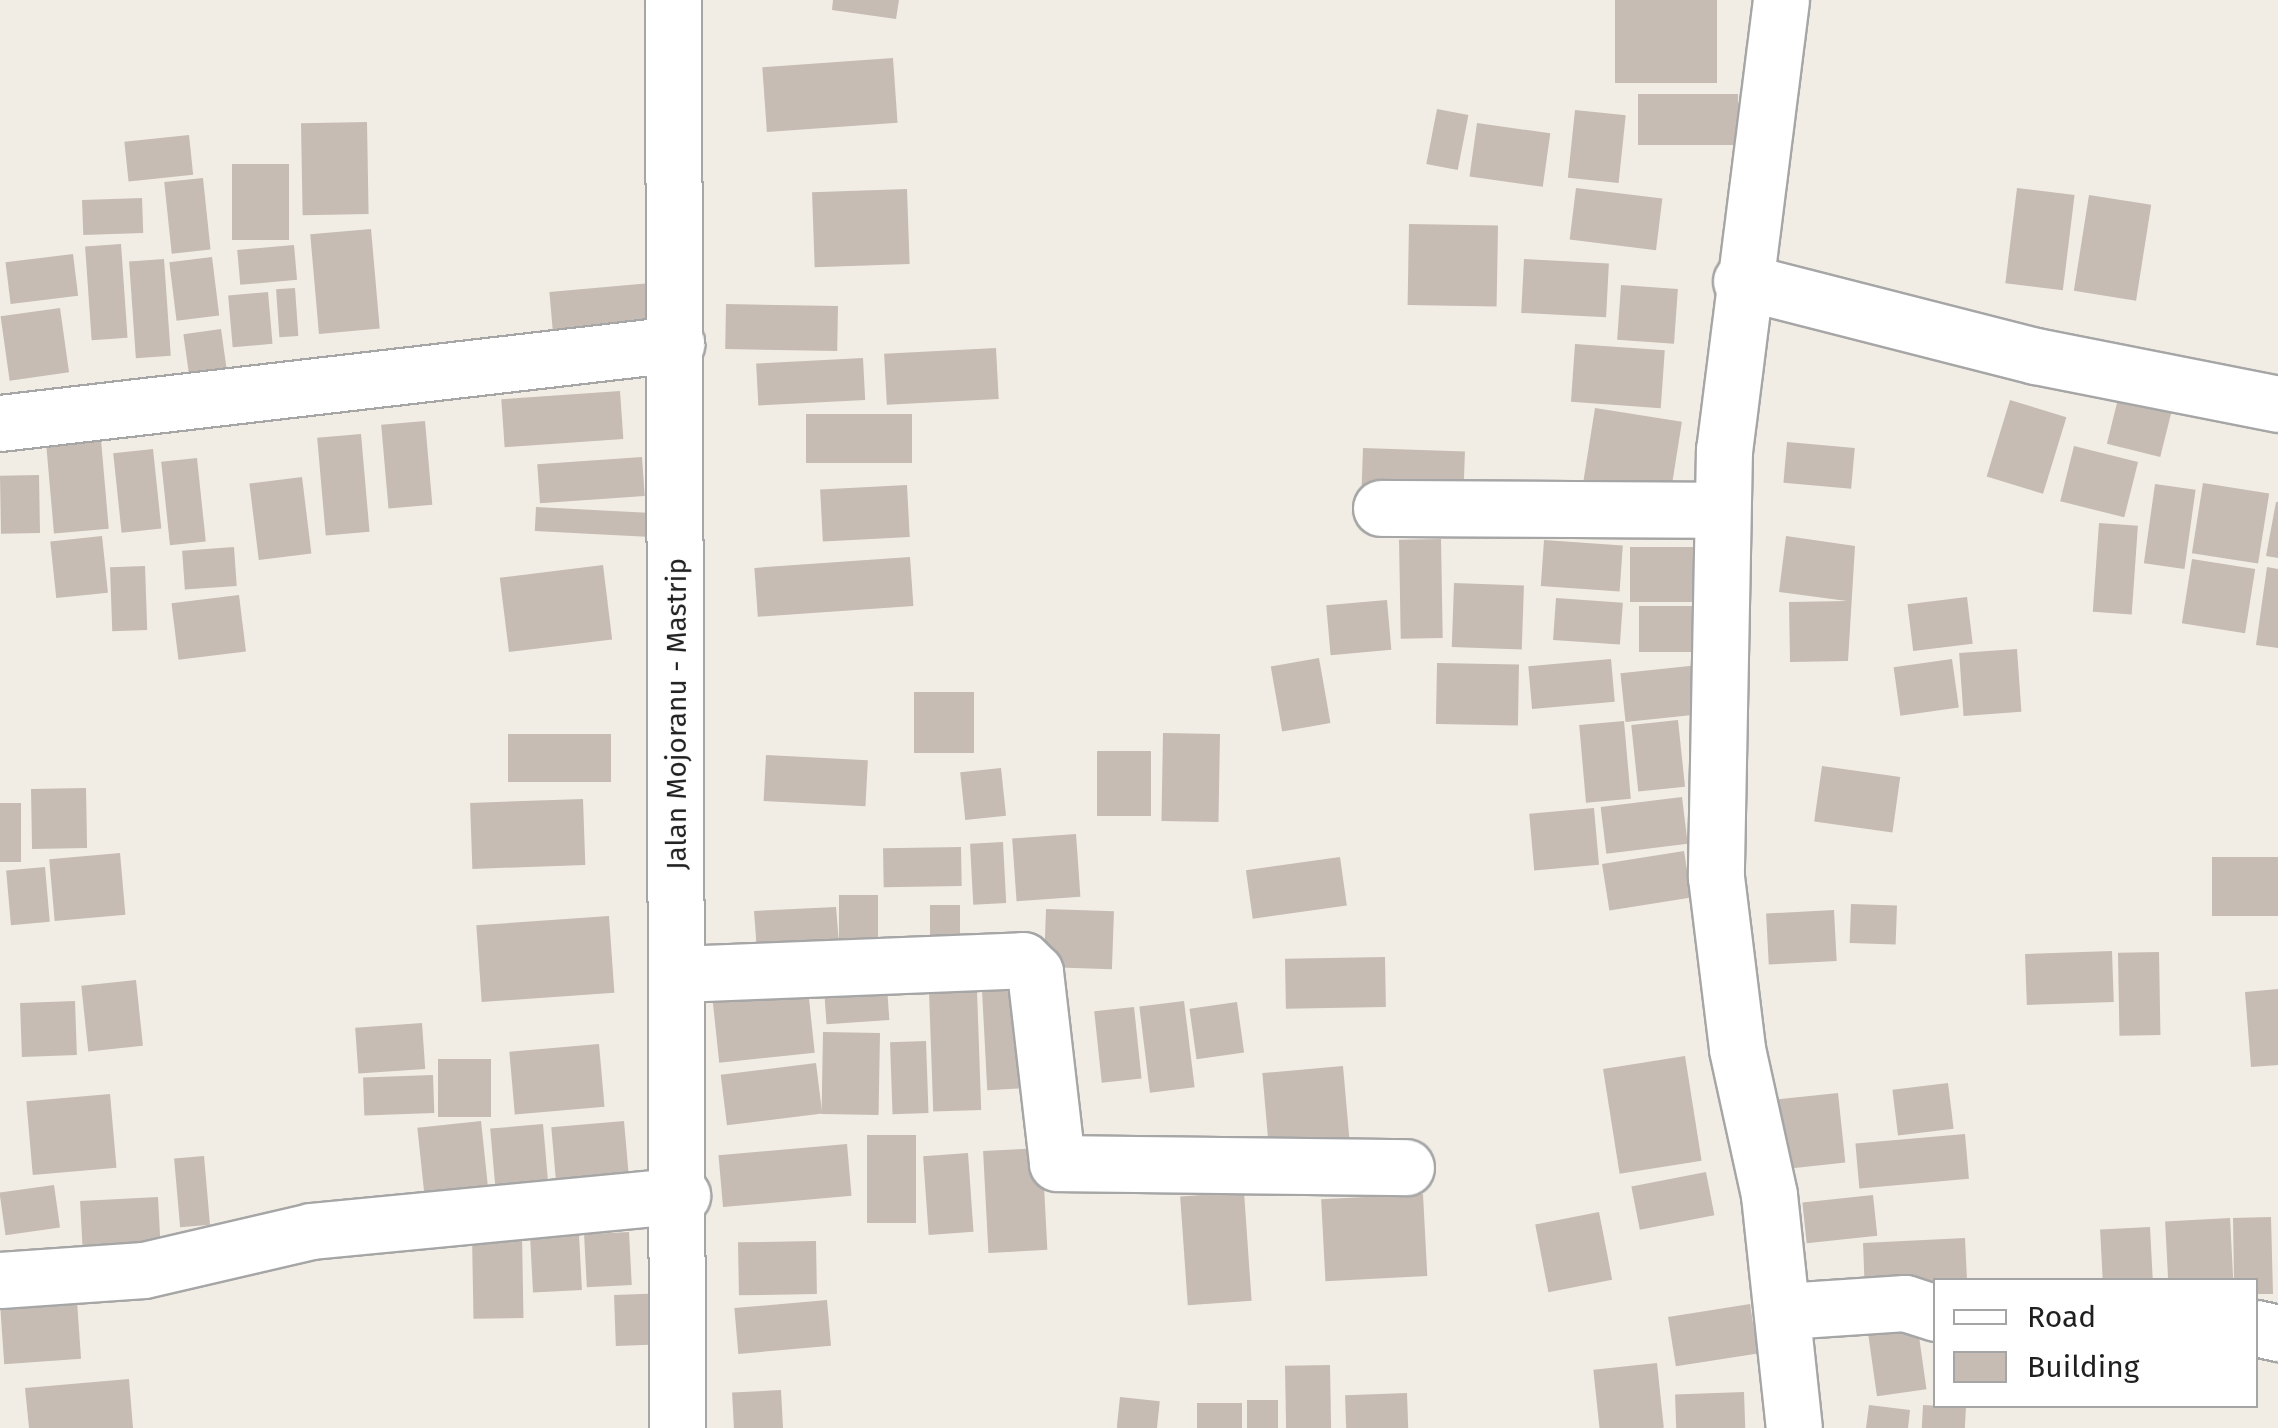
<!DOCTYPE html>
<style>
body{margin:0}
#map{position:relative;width:2278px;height:1428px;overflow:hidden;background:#f1ede5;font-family:"Fira Sans",sans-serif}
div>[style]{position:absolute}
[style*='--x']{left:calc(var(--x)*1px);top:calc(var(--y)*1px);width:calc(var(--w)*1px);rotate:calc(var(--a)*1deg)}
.building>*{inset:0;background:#c6bcb4;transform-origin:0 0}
.roads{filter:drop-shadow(2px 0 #a6a6a6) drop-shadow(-2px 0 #a6a6a6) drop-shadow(0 2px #a6a6a6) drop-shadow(0 -2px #a6a6a6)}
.minor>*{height:55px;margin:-27.5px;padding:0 27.5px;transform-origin:27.5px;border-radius:27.5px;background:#fff}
span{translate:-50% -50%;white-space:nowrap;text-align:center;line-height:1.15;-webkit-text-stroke:10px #fff;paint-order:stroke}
.street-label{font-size:28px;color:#1f1f1f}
.legend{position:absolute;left:1933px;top:1278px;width:325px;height:130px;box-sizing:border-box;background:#fff;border:2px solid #a5a5a5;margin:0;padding:12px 18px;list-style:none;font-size:30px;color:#1f1f1f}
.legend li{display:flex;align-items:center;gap:20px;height:50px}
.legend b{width:50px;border:2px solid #a5a5a5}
</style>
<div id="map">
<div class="building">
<div style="clip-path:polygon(833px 0,899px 0,896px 19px,832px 10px)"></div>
<div style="left:1615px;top:0;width:102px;height:83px"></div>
<div style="left:893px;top:58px;width:65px;height:131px;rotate:86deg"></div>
<div style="left:1738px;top:94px;width:51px;height:100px;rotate:90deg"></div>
<div style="left:1437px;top:109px;width:32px;height:56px;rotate:11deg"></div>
<div style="left:1575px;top:110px;width:51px;height:68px;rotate:6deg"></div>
<div style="left:367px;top:122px;width:92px;height:66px;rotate:89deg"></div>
<div style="left:1477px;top:123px;width:74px;height:54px;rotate:8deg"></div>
<div style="left:189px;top:135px;width:40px;height:65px;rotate:84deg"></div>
<div style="left:232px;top:164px;width:57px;height:76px"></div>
<div style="left:203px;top:178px;width:72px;height:39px;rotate:84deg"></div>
<div style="left:1576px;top:188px;width:87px;height:52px;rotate:7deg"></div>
<div style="left:2017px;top:188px;width:58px;height:96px;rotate:7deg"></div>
<div style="left:907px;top:189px;width:75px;height:95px;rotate:88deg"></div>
<div style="left:2089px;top:195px;width:63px;height:97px;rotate:9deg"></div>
<div style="left:142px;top:198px;width:35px;height:60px;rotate:88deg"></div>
<div style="left:1409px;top:224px;width:89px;height:81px;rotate:1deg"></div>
<div style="left:371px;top:229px;width:100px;height:61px;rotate:85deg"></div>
<div style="left:121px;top:244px;width:94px;height:36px;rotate:86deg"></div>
<div style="left:294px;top:245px;width:35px;height:57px;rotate:85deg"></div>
<div style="left:73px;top:254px;width:42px;height:68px;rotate:83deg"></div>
<div style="left:212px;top:257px;width:59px;height:43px;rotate:83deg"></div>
<div style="left:164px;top:259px;width:97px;height:35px;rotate:86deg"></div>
<div style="left:1524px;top:259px;width:85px;height:54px;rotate:3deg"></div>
<div style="left:651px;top:283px;width:46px;height:102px;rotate:85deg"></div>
<div style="left:1621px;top:285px;width:57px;height:55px;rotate:4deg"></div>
<div style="left:295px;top:288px;width:48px;height:19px;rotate:86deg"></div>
<div style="left:268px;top:292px;width:52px;height:40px;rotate:85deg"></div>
<div style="left:726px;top:304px;width:112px;height:45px;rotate:1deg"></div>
<div style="left:60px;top:308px;width:65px;height:60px;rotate:82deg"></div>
<div style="left:221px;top:329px;width:50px;height:38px;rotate:82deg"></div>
<div style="left:1575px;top:344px;width:90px;height:58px;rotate:4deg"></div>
<div style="left:996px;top:348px;width:51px;height:112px;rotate:87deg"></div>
<div style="left:863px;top:358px;width:42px;height:107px;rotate:87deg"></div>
<div style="left:620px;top:391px;width:48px;height:119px;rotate:86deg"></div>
<div style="left:2118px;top:399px;width:55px;height:46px;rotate:14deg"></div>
<div style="left:2010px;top:400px;width:59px;height:80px;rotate:17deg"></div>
<div style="left:1595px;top:408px;width:88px;height:83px;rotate:9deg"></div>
<div style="left:806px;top:414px;width:106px;height:49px"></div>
<div style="left:425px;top:421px;width:84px;height:44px;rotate:85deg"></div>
<div style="left:361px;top:434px;width:98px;height:44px;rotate:85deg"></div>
<div style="left:101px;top:440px;width:89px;height:55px;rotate:85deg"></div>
<div style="left:1787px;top:442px;width:68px;height:41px;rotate:5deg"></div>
<div style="left:2074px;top:446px;width:66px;height:57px;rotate:14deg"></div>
<div style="left:1363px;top:448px;width:102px;height:47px;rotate:2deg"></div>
<div style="left:153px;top:449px;width:80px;height:40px;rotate:84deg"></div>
<div style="left:642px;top:457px;width:39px;height:105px;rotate:86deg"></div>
<div style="left:197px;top:458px;width:84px;height:36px;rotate:84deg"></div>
<div style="left:39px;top:475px;width:58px;height:39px;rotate:89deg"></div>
<div style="left:302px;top:477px;width:77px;height:53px;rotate:83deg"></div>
<div style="left:2203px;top:483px;width:67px;height:71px;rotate:9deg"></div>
<div style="left:2155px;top:484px;width:41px;height:80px;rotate:8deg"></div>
<div style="left:907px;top:485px;width:52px;height:87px;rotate:87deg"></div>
<div style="clip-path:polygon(2276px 502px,2278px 502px,2278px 558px,2266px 556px)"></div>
<div style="left:536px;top:507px;width:116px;height:24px;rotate:3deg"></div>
<div style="left:2099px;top:523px;width:39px;height:89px;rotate:4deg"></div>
<div style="left:102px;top:536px;width:57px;height:52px;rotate:84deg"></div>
<div style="clip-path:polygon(1786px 536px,1855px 546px,1848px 661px,1790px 662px,1789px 602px,1847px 601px,1779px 592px)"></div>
<div style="left:1441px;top:539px;width:99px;height:42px;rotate:89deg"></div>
<div style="left:1544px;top:540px;width:79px;height:46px;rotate:4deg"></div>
<div style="left:234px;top:547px;width:39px;height:52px;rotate:86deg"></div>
<div style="left:1630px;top:547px;width:66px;height:55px"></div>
<div style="left:910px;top:557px;width:49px;height:156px;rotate:86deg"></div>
<div style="left:2192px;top:559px;width:64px;height:65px;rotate:9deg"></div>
<div style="left:603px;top:565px;width:75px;height:104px;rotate:83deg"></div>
<div style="left:145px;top:566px;width:64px;height:35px;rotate:88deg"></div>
<div style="clip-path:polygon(2267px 567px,2278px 569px,2278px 648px,2256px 645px)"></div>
<div style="left:1454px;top:583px;width:70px;height:64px;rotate:2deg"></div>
<div style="left:239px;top:595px;width:57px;height:68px;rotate:83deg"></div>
<div style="left:1967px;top:597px;width:47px;height:60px;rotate:83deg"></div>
<div style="left:1556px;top:598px;width:67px;height:42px;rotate:4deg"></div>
<div style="left:1387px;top:600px;width:50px;height:61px;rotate:85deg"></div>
<div style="left:1705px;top:606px;width:46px;height:66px;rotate:90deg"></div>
<div style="left:2017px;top:649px;width:63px;height:58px;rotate:86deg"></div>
<div style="left:1319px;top:658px;width:66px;height:49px;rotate:80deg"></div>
<div style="left:1611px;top:659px;width:43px;height:83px;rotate:85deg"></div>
<div style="left:1952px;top:659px;width:49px;height:59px;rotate:82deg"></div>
<div style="left:1437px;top:663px;width:82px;height:61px;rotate:1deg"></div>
<div style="left:1699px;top:665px;width:49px;height:79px;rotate:84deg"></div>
<div style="left:914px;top:692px;width:60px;height:61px"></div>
<div style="left:1678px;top:720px;width:67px;height:47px;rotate:84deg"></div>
<div style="left:1624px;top:721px;width:78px;height:45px;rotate:85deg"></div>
<div style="left:1163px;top:733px;width:57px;height:88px;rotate:1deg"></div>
<div style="left:508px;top:734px;width:103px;height:48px"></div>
<div style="left:1097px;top:751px;width:54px;height:65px"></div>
<div style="left:766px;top:755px;width:102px;height:46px;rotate:3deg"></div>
<div style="left:1822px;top:766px;width:79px;height:56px;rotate:8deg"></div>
<div style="left:1001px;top:768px;width:48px;height:41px;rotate:84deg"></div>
<div style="left:86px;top:788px;width:60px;height:55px;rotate:89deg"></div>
<div style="left:1682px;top:797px;width:47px;height:82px;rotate:83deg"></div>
<div style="left:583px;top:799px;width:66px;height:113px;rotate:88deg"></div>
<div style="left:0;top:803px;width:21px;height:59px"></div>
<div style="left:1594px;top:808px;width:57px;height:65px;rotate:85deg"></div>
<div style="left:1076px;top:834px;width:63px;height:64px;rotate:86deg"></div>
<div style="left:1003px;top:842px;width:61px;height:33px;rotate:87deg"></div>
<div style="left:961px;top:847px;width:39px;height:78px;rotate:89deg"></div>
<div style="left:1684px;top:851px;width:47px;height:83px;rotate:81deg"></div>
<div style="left:120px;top:853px;width:62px;height:71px;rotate:85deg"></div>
<div style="left:1340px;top:857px;width:49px;height:95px;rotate:82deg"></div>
<div style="left:2278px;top:857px;width:59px;height:66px;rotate:90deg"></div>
<div style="left:45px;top:867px;width:55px;height:39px;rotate:85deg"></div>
<div style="clip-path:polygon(839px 895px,878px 895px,878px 955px,757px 952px,754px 911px,836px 907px,839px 943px)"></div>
<div style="left:1851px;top:904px;width:46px;height:39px;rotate:2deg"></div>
<div style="left:930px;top:905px;width:30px;height:50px"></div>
<div style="left:1046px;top:909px;width:68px;height:58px;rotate:2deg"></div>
<div style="left:1834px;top:910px;width:51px;height:68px;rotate:87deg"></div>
<div style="left:609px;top:916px;width:77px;height:133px;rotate:86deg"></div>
<div style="left:2112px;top:951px;width:51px;height:87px;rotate:88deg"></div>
<div style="left:2159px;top:952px;width:83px;height:41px;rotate:89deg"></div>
<div style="left:1385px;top:957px;width:50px;height:100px;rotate:89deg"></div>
<div style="left:886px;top:972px;width:48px;height:63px;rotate:86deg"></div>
<div style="left:136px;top:980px;width:66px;height:55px;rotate:84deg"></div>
<div style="left:808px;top:989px;width:64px;height:96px;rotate:84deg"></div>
<div style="left:1027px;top:989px;width:99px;height:45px;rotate:87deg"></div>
<div style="clip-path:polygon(2278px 989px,2278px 1065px,2251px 1067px,2245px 992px)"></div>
<div style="left:977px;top:990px;width:120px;height:48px;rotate:88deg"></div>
<div style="left:75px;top:1001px;width:54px;height:55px;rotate:88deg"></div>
<div style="left:1184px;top:1001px;width:87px;height:45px;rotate:83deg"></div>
<div style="left:1237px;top:1002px;width:51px;height:48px;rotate:82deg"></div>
<div style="left:1134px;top:1007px;width:72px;height:40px;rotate:84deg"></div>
<div style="left:422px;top:1023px;width:46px;height:67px;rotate:86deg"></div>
<div style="left:823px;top:1032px;width:57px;height:82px;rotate:1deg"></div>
<div style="left:926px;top:1041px;width:72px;height:36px;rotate:88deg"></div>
<div style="left:599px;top:1044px;width:63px;height:90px;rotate:85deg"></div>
<div style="left:1685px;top:1056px;width:106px;height:83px;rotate:81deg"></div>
<div style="left:438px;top:1059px;width:53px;height:58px"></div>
<div style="left:816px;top:1063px;width:51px;height:96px;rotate:83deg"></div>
<div style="left:1343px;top:1066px;width:85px;height:81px;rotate:85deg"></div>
<div style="left:433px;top:1075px;width:38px;height:70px;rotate:88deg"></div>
<div style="left:1948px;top:1083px;width:46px;height:56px;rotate:83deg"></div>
<div style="left:1838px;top:1093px;width:70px;height:60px;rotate:84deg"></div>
<div style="left:110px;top:1094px;width:74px;height:84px;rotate:85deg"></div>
<div style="left:481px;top:1121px;width:73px;height:64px;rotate:84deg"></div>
<div style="left:624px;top:1121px;width:65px;height:73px;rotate:85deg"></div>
<div style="left:543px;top:1124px;width:67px;height:53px;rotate:85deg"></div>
<div style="left:1965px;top:1134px;width:45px;height:110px;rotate:85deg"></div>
<div style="left:867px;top:1135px;width:49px;height:88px"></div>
<div style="left:847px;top:1144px;width:52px;height:129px;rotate:85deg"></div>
<div style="left:1042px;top:1148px;width:102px;height:59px;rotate:87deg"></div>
<div style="left:968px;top:1153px;width:79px;height:45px;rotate:86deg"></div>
<div style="left:204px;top:1156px;width:69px;height:30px;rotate:85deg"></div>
<div style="left:1706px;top:1172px;width:44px;height:76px;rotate:79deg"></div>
<div style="left:54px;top:1185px;width:43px;height:55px;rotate:82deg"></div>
<div style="left:1244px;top:1192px;width:109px;height:64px;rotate:86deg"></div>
<div style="left:1423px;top:1194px;width:82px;height:102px;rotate:87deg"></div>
<div style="left:1873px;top:1195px;width:41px;height:71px;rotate:84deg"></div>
<div style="left:158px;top:1197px;width:61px;height:78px;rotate:87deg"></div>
<div style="left:1599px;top:1212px;width:69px;height:65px;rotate:79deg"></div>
<div style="clip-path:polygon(2271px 1217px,2273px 1294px,2256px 1294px,2256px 1280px,2234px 1280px,2233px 1218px)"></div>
<div style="left:2230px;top:1218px;width:62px;height:65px;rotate:87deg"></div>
<div style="left:2150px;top:1227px;width:53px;height:50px;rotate:87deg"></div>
<div style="left:629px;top:1232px;width:53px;height:45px;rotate:87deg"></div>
<div style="left:522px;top:1233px;width:85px;height:50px;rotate:89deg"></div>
<div style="left:579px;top:1234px;width:56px;height:49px;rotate:87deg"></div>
<div style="clip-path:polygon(1965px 1238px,1967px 1280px,1936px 1280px,1936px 1292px,1865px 1295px,1863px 1243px)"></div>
<div style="left:816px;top:1241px;width:53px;height:78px;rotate:89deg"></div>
<div style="left:669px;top:1293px;width:51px;height:55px;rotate:88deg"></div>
<div style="left:827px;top:1300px;width:46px;height:93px;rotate:85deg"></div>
<div style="left:77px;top:1301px;width:58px;height:77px;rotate:86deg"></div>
<div style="left:1750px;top:1304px;width:50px;height:83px;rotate:81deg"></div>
<div style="left:1917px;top:1322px;width:68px;height:50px;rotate:82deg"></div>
<div style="left:1657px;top:1363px;width:65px;height:64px;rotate:84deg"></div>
<div style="left:1330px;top:1365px;width:63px;height:45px;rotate:89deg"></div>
<div style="clip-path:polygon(129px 1379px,133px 1428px,29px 1428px,25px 1388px)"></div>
<div style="left:781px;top:1390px;width:38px;height:49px;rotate:87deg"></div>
<div style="left:1744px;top:1392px;width:36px;height:69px;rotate:88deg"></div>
<div style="left:1407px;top:1393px;width:35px;height:62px;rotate:88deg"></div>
<div style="left:1120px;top:1397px;width:40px;height:31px;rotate:6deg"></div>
<div style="left:1247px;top:1400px;width:31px;height:28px"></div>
<div style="left:1197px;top:1403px;width:45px;height:25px"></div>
<div style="clip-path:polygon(1869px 1405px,1910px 1410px,1908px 1428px,1866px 1428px)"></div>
<div style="left:1923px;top:1405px;width:43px;height:23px;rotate:3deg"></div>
</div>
<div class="roads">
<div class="minor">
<div style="--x:673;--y:0;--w:1428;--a:89.84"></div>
<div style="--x:1781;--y:0;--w:453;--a:97.2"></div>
<div style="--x:1724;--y:449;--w:428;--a:91.1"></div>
<div style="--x:1716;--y:877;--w:173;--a:83"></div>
<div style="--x:1737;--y:1049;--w:149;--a:77.6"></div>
<div style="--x:1769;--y:1195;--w:234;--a:83.9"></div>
<div style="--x:1741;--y:281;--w:304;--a:14.3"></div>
<div style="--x:2036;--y:356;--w:247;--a:11.2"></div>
<div style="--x:0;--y:423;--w:681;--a:-6.67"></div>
<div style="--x:1381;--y:508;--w:339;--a:0.3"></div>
<div style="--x:679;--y:974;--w:344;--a:-2.3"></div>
<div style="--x:1023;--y:960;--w:17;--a:45"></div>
<div style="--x:1035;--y:972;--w:192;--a:83.4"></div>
<div style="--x:1057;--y:1163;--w:349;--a:0.7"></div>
<div style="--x:0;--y:1280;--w:144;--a:-4"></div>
<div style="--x:144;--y:1270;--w:171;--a:-13.1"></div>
<div style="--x:311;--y:1231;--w:373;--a:-5.5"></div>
<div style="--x:1785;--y:1311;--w:120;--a:-3.8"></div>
<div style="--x:1905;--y:1303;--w:33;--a:18"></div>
<div style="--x:2256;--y:1328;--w:23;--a:13"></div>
</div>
</div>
<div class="street-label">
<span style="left:677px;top:714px;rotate:-90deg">Jalan Mojoranu - Mastrip</span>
</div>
<ul class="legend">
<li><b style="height:12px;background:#fff"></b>Road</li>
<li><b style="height:28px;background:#c6bcb4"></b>Building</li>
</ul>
</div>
